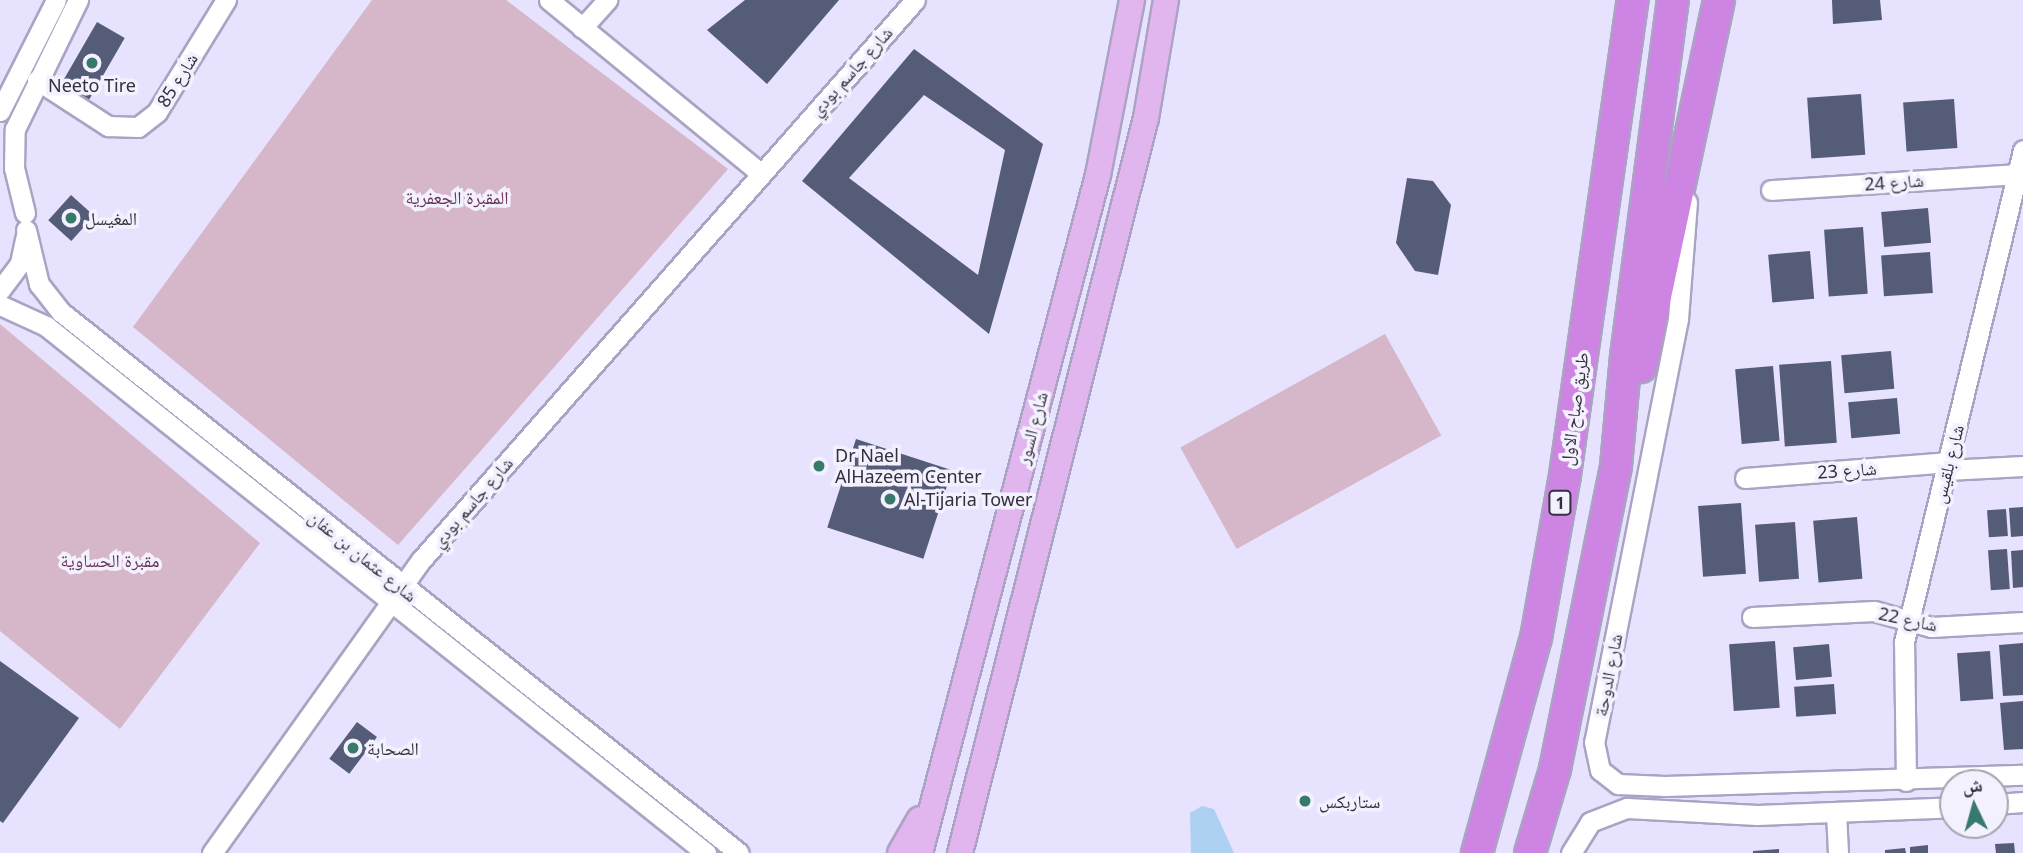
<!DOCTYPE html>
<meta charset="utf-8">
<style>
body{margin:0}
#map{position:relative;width:2023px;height:853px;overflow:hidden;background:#e7e2fd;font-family:"Noto Sans","Noto Naskh Arabic",sans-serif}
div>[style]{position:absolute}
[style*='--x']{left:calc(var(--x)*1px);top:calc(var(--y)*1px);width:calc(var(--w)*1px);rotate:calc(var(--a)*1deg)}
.green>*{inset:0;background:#d6b6c9;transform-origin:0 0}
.water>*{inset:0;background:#aed0f1}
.building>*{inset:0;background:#545c78;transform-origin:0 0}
.roads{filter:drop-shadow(2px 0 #aaa3c3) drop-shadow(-2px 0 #aaa3c3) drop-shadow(0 2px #aaa3c3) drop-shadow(0 -2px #aaa3c3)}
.minor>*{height:19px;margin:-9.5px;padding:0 9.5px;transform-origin:9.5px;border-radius:9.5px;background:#fff}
.major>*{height:24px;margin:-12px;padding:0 12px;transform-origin:12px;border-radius:12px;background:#e1b5ee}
.highway>*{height:30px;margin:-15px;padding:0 15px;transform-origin:15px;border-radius:15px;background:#cd84e2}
.dots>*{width:19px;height:19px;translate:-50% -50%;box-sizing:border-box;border:4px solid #f4f1ff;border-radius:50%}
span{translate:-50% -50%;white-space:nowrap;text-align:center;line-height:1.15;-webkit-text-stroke:7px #f4f1ff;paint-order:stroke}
.shield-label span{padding:2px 5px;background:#f4f1ff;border:2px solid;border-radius:5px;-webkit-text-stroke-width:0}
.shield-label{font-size:16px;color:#33303d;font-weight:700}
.street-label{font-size:18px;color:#33303d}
.poi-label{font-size:18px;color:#33303d}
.left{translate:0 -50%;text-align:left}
.park-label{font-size:18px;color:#663154}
.north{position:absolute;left:1939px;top:769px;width:70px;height:70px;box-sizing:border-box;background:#f4f1ff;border:2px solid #a7a4b1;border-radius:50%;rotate:355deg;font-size:19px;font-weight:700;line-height:28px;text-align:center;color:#33303d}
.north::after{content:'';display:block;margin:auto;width:24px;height:32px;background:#377a6b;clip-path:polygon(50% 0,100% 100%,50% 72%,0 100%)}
</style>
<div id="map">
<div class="green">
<div style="clip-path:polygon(372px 0,506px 0,728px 169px,398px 545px,133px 327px)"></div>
<div style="clip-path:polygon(0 324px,260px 543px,120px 729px,0 631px)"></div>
<div style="left:1385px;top:334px;width:116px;height:234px;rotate:61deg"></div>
</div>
<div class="water">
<div style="clip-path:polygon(1202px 806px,1214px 809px,1234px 853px,1191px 853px,1190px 813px)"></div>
</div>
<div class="building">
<div style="clip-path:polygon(745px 0,839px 0,767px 84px,707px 30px)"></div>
<div style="clip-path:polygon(1832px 0,1880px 0,1882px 20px,1833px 24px)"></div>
<div style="left:97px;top:22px;width:32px;height:76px;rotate:30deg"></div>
<div style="clip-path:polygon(evenodd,914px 49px,1043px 144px,989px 334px,802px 181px,914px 49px,924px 95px,1005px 150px,978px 275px,849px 178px,924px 95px)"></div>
<div style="left:1861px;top:94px;width:61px;height:54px;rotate:86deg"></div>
<div style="left:1954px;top:99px;width:49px;height:51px;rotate:86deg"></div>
<div style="clip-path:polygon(1407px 178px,1433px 181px,1451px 205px,1438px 275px,1415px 271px,1396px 243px)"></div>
<div style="left:71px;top:195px;width:31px;height:34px;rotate:42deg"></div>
<div style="left:1928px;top:208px;width:35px;height:47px;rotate:85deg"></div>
<div style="left:1863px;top:227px;width:67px;height:39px;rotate:86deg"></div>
<div style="left:1810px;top:251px;width:48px;height:42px;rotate:85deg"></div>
<div style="left:1930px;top:252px;width:41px;height:49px;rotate:86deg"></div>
<div style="left:1891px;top:351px;width:38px;height:50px;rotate:85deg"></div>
<div style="left:1831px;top:361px;width:82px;height:52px;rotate:86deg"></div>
<div style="left:1773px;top:366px;width:75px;height:38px;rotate:85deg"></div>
<div style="left:1897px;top:398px;width:36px;height:49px;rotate:85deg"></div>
<div style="left:856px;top:439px;width:101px;height:93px;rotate:18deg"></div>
<div style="left:1741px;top:503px;width:71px;height:43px;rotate:86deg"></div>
<div style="clip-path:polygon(2023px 507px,2023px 536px,2011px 537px,2009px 508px)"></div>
<div style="left:2006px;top:509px;width:27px;height:19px;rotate:86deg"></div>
<div style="left:1857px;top:517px;width:62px;height:44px;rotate:85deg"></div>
<div style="left:1795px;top:522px;width:57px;height:40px;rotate:86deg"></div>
<div style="left:2007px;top:549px;width:40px;height:19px;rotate:86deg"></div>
<div style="clip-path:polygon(2023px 550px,2023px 587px,2013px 588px,2011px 551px)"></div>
<div style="left:1775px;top:641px;width:67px;height:46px;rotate:86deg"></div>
<div style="clip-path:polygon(2023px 643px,2023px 695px,2003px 696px,1999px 645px)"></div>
<div style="left:1829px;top:644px;width:33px;height:36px;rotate:85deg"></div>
<div style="left:1990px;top:651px;width:48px;height:33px;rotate:86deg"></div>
<div style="clip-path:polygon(0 661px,79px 718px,3px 823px,0 821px)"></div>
<div style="left:1834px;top:684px;width:30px;height:40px;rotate:86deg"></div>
<div style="clip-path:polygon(2023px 701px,2023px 749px,2004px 750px,2000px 703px)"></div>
<div style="left:357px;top:722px;width:25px;height:46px;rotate:37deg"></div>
<div style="clip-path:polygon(2014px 843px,2015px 853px,1996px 853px,1995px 844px)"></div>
<div style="clip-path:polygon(1928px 845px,1928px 853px,1910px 853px,1910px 847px)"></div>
<div style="clip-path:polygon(1905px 848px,1906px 853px,1885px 853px,1885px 850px)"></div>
<div style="clip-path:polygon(1779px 849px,1779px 853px,1753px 853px,1753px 851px)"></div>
</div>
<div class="roads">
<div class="minor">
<div style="--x:549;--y:0;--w:271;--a:39.3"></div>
<div style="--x:582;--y:28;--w:38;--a:-48"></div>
<div style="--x:37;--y:80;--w:85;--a:32.9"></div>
<div style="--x:108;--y:126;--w:30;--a:2"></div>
<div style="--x:138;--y:127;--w:24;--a:-38"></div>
<div style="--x:157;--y:112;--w:132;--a:-58.4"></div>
<div style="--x:0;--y:111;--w:124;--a:-63.2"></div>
<div style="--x:1771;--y:190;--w:246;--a:-3.7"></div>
<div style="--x:1687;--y:202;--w:117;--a:94.4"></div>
<div style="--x:1678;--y:319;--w:431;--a:101.2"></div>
<div style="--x:1594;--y:742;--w:29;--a:78"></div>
<div style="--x:1600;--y:770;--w:23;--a:38"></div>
<div style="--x:1618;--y:784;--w:47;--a:2.4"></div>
<div style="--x:1665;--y:786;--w:358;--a:-1.8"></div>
<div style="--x:25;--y:213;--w:46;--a:-103.7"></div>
<div style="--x:14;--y:168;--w:39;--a:-89"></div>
<div style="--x:15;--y:129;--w:144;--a:-64"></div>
<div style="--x:26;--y:230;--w:56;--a:76.5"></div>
<div style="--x:39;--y:284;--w:36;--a:52"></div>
<div style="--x:61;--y:312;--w:867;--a:38.59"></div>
<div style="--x:0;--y:290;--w:34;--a:-53"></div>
<div style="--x:20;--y:263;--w:25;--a:-78"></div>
<div style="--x:0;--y:305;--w:51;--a:24.5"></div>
<div style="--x:46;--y:326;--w:845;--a:38.61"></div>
<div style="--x:1947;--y:470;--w:76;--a:-3"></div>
<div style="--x:1745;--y:478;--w:205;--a:-4.5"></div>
<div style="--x:1752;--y:617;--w:122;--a:-2.8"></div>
<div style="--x:1874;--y:611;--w:59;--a:15.7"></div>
<div style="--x:1931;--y:627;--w:92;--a:-3.1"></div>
<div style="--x:1906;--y:781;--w:139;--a:-90.8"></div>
<div style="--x:1904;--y:642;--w:506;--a:-76.4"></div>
<div style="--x:1995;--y:804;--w:28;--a:-4"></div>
<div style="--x:1836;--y:812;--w:41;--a:87.2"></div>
<div style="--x:212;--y:853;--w:361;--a:-54.5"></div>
<div style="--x:422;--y:559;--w:745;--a:-48.59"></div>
<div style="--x:1571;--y:853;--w:36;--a:-58"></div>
<div style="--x:1590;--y:822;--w:40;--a:-21"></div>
<div style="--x:1627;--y:808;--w:130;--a:3.1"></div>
<div style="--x:1757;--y:815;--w:196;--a:-2.3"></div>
</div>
<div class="major">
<div style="--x:900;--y:853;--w:39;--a:-60"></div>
<div style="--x:920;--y:853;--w:701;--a:-75.29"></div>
<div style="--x:1098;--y:175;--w:178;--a:-79"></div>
<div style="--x:960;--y:853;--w:758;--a:-75.8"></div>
<div style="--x:1146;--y:118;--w:120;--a:-80.4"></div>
</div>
<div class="highway">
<div style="--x:1641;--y:367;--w:375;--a:-78"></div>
<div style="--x:1477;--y:853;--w:223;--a:-74.7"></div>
<div style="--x:1536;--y:638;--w:166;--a:-79.9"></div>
<div style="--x:1565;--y:475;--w:480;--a:-81.9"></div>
<div style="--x:1530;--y:853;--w:88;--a:-73.4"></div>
<div style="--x:1555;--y:769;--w:309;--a:-78.6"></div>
<div style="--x:1616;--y:466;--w:110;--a:-84.8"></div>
<div style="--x:1626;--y:356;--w:359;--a:-82.5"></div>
</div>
</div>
<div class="dots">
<div style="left:92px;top:63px;background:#377a6b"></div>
<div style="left:71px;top:218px;background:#377a6b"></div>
<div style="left:819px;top:466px;background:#377a6b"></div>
<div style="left:890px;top:499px;background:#377a6b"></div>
<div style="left:353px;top:748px;background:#377a6b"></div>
<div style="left:1305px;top:801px;background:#377a6b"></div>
</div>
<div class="shield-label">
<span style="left:1560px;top:503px">1</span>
</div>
<div class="street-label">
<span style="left:851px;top:71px;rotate:-48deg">شارع جاسم بودي</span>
<span style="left:177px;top:80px;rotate:-58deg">شارع 85</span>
<span style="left:1894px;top:182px;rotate:-4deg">شارع 24</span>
<span style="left:1574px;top:409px;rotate:-82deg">طريق صباح الاول</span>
<span style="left:1032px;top:428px;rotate:-75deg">شارع السور</span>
<span style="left:1948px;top:464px;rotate:-76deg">شارع بلقيس</span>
<span style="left:1847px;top:470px;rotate:-4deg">شارع 23</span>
<span style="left:472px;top:502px;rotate:-49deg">شارع جاسم بودي</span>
<span style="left:363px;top:556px;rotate:39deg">شارع عثمان بن عفان</span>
<span style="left:1908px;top:619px;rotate:12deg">شارع 22</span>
<span style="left:1608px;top:675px;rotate:-79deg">شارع الدوحة</span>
</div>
<div class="poi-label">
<span style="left:92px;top:85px">Neeto Tire</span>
<span class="left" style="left:85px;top:218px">المغيسل</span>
<span class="left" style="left:835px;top:466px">Dr Nael<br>AlHazeem Center</span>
<span class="left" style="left:904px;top:499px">Al-Tijaria Tower</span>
<span class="left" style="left:367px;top:748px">الصحابة</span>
<span class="left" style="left:1319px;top:801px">ستاربكس</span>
</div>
<div class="park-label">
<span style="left:457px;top:197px">المقبرة الجعفرية</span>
<span style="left:110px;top:560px">مقبرة الحساوية</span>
</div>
<div class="north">ش</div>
</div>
